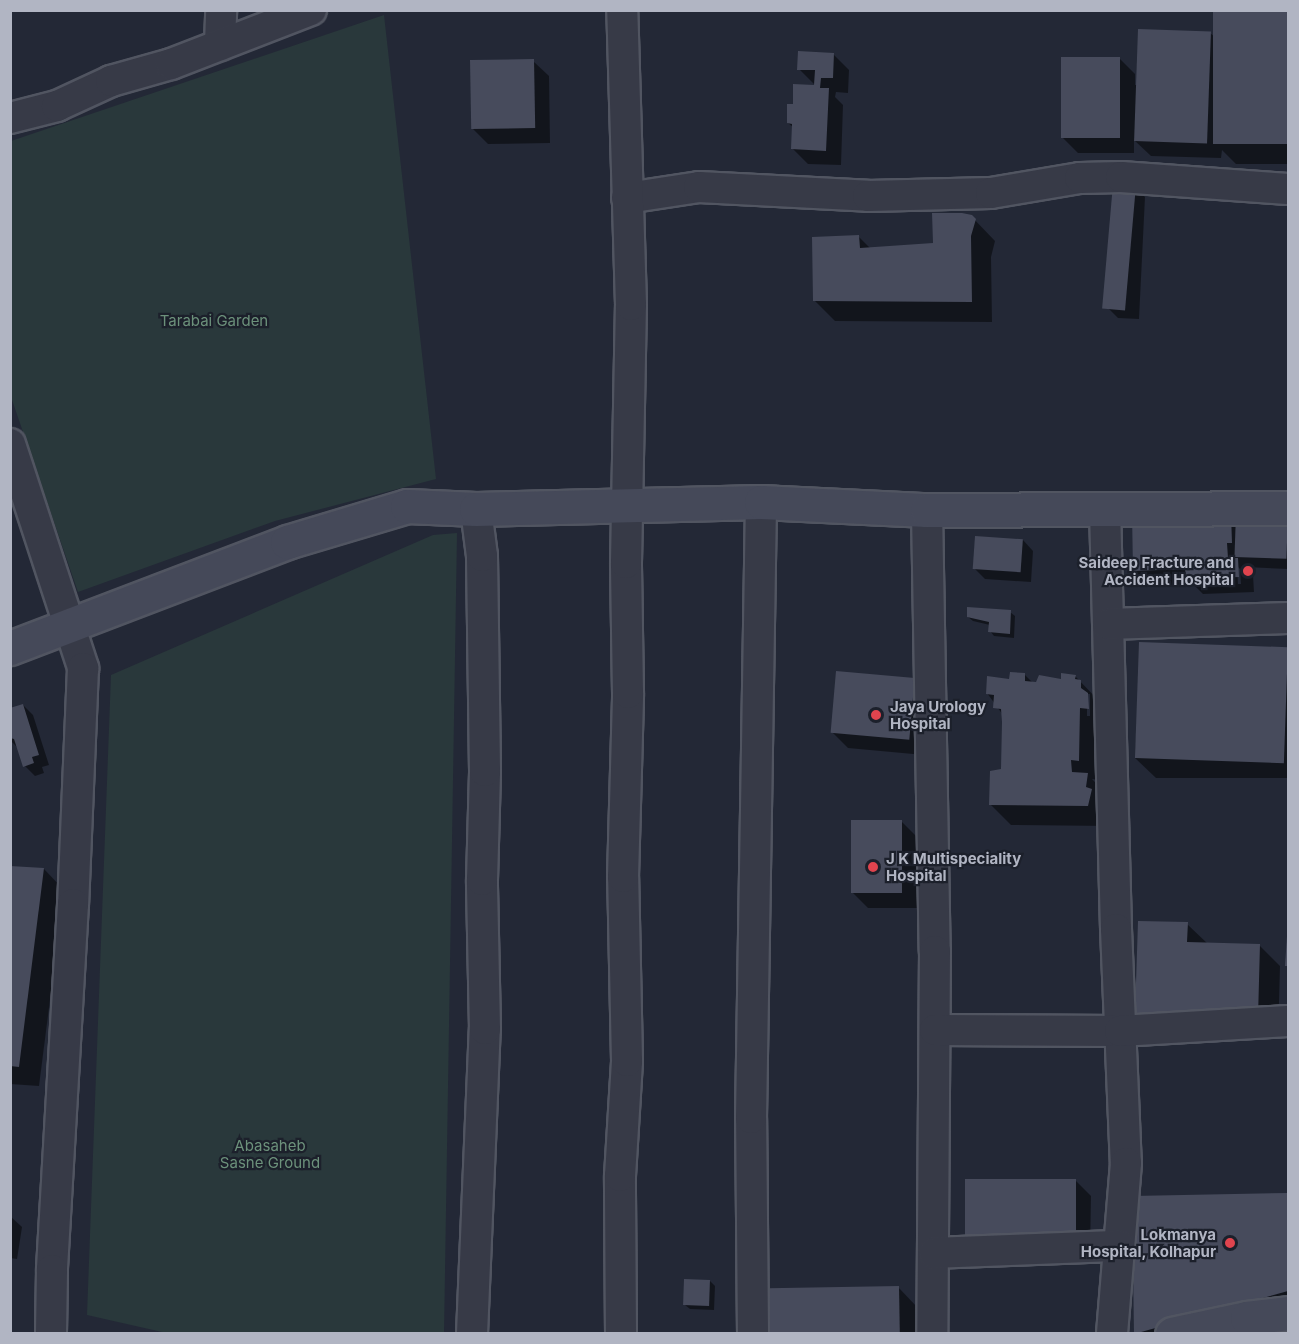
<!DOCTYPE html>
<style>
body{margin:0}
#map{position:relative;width:1299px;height:1344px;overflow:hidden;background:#232836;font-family:Inter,sans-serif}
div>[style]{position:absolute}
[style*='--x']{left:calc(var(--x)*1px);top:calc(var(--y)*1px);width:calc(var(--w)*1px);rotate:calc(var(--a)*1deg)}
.green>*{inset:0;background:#29383b}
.shadow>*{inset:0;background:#0007}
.building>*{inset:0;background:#474b5c;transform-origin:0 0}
.roads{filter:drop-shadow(2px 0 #515561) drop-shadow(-2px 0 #515561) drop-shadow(0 2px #515561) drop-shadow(0 -2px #515561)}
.street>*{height:30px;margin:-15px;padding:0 15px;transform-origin:15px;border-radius:15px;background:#373a47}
.secondary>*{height:33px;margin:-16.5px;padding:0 16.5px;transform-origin:16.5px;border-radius:16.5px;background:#454959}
.dots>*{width:16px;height:16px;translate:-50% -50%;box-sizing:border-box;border:3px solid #1c202b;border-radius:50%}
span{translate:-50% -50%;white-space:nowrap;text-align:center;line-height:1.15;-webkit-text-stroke:4.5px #1c202b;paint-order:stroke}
.park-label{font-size:15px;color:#6c917b}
.poi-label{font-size:15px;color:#b1b5c3;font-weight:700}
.right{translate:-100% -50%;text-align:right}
.left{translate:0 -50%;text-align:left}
.frame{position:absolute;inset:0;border:12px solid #b1b5c3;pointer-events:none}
</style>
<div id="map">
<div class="green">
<div style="clip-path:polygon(384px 15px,436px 479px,275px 521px,78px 592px,11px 397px,11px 141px)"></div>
<div style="clip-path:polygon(457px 533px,444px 1333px,171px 1334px,87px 1315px,111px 675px,433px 535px)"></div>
</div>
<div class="shadow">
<div style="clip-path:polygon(1288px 10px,1288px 164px,1236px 164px,1222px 150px,1221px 158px,1151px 156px,1134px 140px,1134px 153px,1078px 153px,1063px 138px,1119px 58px,1135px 74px,1135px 85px,1137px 85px,1210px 33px,1215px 37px,1214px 11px)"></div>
<div style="clip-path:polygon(833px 54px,849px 70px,848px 93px,836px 92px,835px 97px,843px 105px,841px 165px,808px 164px,793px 149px,794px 128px,788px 123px,794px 105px,816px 86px,799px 69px)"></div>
<div style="clip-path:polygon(533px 61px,549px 76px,550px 143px,488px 144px,473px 129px)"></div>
<div style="clip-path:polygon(1135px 187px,1145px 197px,1139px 319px,1118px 318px,1108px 308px)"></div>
<div style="clip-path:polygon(971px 216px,995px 241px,991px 257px,992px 322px,835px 321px,814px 300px,858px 236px,871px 249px,935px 245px)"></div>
<div style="clip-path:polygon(evenodd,1133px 515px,1288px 517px,1288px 569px,1245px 567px,1253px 575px,1254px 592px,1203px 594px,1193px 584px,1150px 586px,1134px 570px,1133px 515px,1237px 566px,1240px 569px,1241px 584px,1238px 584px,1237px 566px)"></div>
<div style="clip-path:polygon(1023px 540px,1033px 551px,1031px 582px,985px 579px,975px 569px)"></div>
<div style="clip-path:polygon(1010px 612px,1015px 616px,1014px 638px,994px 636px,990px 631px,990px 625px,973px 621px,968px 617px)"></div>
<div style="clip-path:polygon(1141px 644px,1288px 649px,1288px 778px,1156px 778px,1135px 758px)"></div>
<div style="clip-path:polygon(evenodd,1024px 674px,1033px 683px,1063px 681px,1075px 676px,1100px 702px,1099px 780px,1092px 779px,1107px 795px,1109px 826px,1011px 825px,990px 804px,1002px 771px,1003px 715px,987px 693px,1024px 674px,1087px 694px,1090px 694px,1090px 716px,1087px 716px,1087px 694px)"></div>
<div style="clip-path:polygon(914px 679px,929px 695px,924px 755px,848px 748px,832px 732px)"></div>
<div style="clip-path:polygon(23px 705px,33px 715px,49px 765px,42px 767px,44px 773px,35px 776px,25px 766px,17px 747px,10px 740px,10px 709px)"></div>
<div style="clip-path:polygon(901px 821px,917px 837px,917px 908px,868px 908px,852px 892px)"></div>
<div style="clip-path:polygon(10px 867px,44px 869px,64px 890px,39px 1086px,10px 1084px)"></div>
<div style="clip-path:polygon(1187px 924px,1208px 944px,1260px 946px,1280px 966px,1278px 1038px,1157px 1034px,1136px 1014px)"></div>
<div style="clip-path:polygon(1288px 933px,1288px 967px,1287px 965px)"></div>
<div style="clip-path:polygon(1075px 1180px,1091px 1196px,1090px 1253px,981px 1253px)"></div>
<div style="clip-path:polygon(1288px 1195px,1288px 1317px,1228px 1334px,1135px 1334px,1133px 1197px)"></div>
<div style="clip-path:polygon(10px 1216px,22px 1227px,17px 1259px,10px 1258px)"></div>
<div style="clip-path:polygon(710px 1281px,715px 1286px,714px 1310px,690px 1309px,685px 1305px)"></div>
<div style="clip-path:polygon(898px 1287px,918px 1308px,919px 1334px,771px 1334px)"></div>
</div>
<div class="building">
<div style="left:1213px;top:10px;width:75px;height:134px"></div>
<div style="left:1138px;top:29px;width:73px;height:112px;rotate:2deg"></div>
<div style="clip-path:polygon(798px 51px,834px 53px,833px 78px,821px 78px,820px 88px,829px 88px,826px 151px,791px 149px,792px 124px,787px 123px,787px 104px,793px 104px,793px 84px,814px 85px,815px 70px,797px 70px)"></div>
<div style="left:1061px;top:57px;width:59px;height:81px"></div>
<div style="left:534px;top:59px;width:69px;height:64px;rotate:89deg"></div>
<div style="left:1113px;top:184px;width:23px;height:125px;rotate:5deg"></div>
<div style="clip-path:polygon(932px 213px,962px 213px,972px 215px,976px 219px,971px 236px,972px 302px,813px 301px,812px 237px,859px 235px,860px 248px,933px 243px)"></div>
<div style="clip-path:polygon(1132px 513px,1231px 513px,1232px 543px,1227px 543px,1228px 558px,1238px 558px,1239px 577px,1186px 579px,1185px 569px,1133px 571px)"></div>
<div style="left:1236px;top:513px;width:52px;height:44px;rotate:2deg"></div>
<div style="left:975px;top:536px;width:48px;height:33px;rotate:4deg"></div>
<div style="clip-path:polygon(967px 607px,1011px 610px,1010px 634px,988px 632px,989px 622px,967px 617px)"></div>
<div style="left:1139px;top:642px;width:149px;height:116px;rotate:2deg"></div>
<div style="left:836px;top:671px;width:79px;height:62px;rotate:5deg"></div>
<div style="clip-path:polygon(1010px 672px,1025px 673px,1025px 681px,1036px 682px,1039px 675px,1061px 679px,1061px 673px,1076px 675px,1075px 679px,1081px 680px,1081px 688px,1088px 693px,1089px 709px,1080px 708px,1079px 761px,1071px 760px,1072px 772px,1088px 773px,1086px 787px,1092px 789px,1088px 806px,989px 805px,990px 771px,1001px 769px,1002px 722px,1001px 709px,993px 708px,994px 695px,986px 694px,987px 676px,1009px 679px)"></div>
<div style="clip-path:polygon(23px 704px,39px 755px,32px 757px,34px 763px,23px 767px,14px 739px,10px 738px,10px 708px)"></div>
<div style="left:851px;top:820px;width:51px;height:73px"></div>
<div style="clip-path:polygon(10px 866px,44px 868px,19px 1067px,10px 1066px)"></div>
<div style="clip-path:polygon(1138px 921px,1188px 922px,1187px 942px,1260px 944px,1258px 1018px,1135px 1014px)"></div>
<div style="clip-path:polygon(1287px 936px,1288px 966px,1285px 966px)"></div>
<div style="left:965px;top:1179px;width:111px;height:59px"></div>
<div style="clip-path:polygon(1288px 1193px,1288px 1291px,1134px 1334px,1132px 1196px)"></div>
<div style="left:684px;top:1279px;width:26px;height:26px;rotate:2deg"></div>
<div style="left:899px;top:1286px;width:48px;height:131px;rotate:89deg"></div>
</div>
<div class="roads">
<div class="street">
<div style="--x:220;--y:45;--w:35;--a:-88"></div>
<div style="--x:10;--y:118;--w:49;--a:-14.3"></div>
<div style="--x:57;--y:106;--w:60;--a:-24.8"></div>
<div style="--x:111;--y:81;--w:62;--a:-15.8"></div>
<div style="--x:171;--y:64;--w:150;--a:-21.1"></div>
<div style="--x:627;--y:198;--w:73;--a:-8.7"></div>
<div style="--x:699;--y:187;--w:169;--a:3"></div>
<div style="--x:868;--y:196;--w:123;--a:-1.4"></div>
<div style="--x:991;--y:193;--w:90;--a:-9.6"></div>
<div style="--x:1080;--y:178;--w:41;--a:-1.4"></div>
<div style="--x:1121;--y:177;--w:167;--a:4.1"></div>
<div style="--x:10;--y:444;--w:236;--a:71.9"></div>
<div style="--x:83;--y:668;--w:236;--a:92.4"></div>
<div style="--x:73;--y:904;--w:367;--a:93.3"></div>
<div style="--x:52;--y:1270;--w:64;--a:90.9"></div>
<div style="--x:1105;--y:509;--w:420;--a:88.5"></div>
<div style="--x:1116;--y:929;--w:234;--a:87.6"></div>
<div style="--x:1126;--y:1163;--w:172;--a:94.7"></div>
<div style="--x:927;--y:510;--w:441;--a:89"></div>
<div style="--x:935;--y:951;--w:383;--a:90.4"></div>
<div style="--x:1108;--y:624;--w:180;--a:-1.9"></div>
<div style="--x:935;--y:1030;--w:185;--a:0.3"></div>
<div style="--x:1120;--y:1031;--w:168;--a:-3.4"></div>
<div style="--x:934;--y:1253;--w:185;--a:-2.2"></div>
<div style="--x:472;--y:1334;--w:305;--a:-87.6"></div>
<div style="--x:485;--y:1029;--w:149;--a:-91.2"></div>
<div style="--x:482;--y:880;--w:109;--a:-88.4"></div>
<div style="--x:485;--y:771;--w:215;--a:-90.8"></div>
<div style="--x:482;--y:556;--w:47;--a:-97.3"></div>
<div style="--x:621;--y:1334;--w:158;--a:-90.4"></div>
<div style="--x:620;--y:1176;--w:115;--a:-86.5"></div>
<div style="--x:627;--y:1061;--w:184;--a:-91.2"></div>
<div style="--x:623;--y:877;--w:184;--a:-88.4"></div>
<div style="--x:628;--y:693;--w:130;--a:-90.9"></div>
<div style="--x:626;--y:563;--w:258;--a:-88.9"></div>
<div style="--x:631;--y:305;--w:295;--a:-91.7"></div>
<div style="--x:753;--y:1334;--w:216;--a:-90.5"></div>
<div style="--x:751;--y:1118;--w:616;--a:-89.07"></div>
</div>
<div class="secondary">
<div style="--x:10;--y:648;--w:297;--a:-20.9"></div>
<div style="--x:287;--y:542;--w:125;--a:-16.7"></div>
<div style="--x:407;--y:506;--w:69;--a:2.5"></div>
<div style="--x:476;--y:509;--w:285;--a:-1.4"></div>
<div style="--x:761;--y:502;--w:166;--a:2.8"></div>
<div style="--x:927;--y:510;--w:361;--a:-0.3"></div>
<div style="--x:1172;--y:1334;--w:77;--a:-12"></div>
<div style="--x:1247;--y:1318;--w:41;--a:-7"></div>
</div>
</div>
<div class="dots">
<div style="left:1248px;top:571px;background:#e0444e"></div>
<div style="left:876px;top:715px;background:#e0444e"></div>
<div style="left:873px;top:867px;background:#e0444e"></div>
<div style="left:1230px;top:1243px;background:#e0444e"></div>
</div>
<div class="park-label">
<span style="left:214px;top:321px">Tarabai Garden</span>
<span style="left:270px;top:1154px">Abasaheb<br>Sasne Ground</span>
</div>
<div class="poi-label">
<span class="right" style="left:1234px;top:571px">Saideep Fracture and<br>Accident Hospital</span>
<span class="left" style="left:890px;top:715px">Jaya Urology<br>Hospital</span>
<span class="left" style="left:886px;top:867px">J K Multispeciality<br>Hospital</span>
<span class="right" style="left:1216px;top:1243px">Lokmanya<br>Hospital, Kolhapur</span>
</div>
<div class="frame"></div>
</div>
